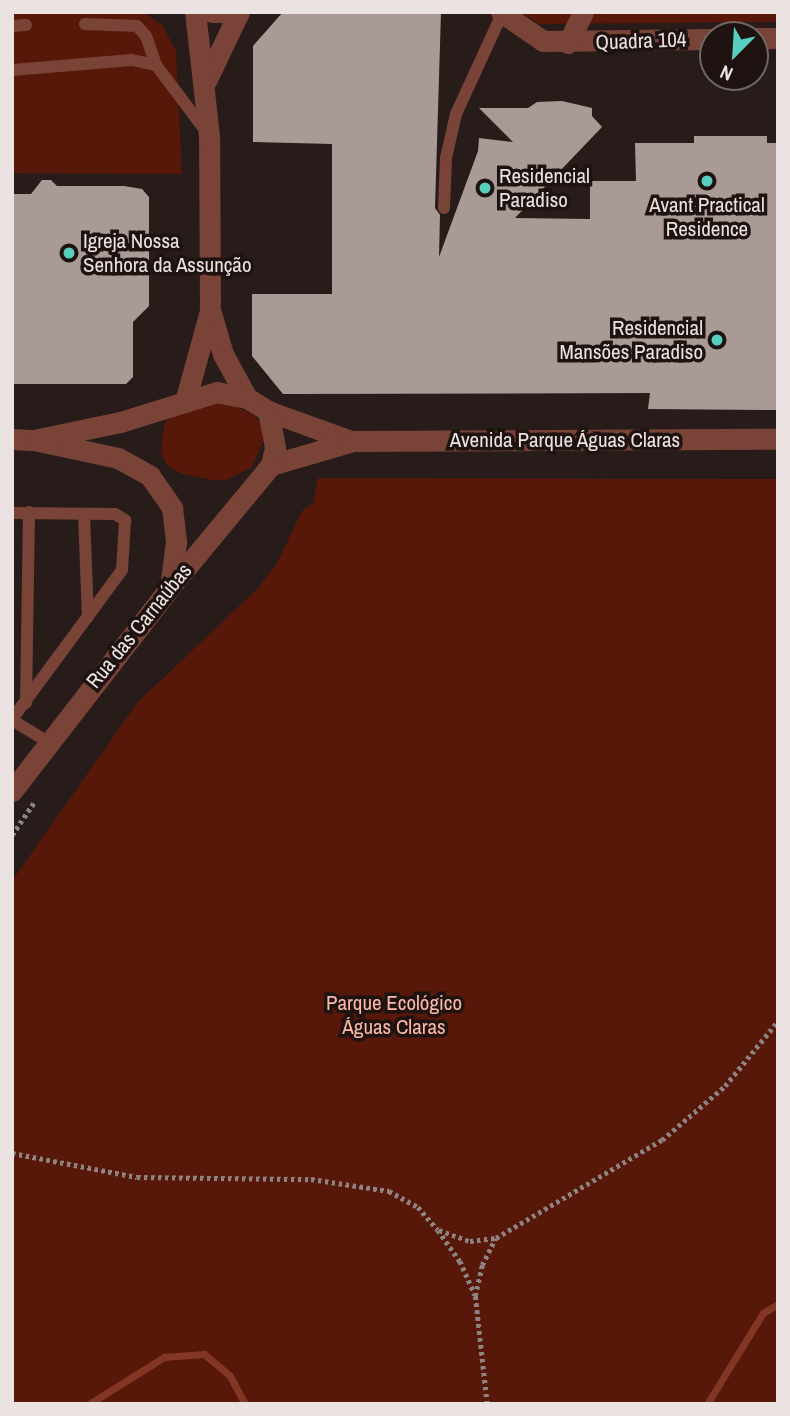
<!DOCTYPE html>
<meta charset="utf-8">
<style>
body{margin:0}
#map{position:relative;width:790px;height:1416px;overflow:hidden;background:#281c1a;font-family:"Archivo Narrow",sans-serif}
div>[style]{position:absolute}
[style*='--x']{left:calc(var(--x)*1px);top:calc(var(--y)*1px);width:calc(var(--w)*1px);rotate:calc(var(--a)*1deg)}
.green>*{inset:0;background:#571809}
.stream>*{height:7px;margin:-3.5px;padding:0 3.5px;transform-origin:3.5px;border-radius:3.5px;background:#843624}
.building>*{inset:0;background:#a99a96}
.path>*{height:4.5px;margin-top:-2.25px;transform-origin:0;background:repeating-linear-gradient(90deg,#8d8381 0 3.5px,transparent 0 7px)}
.service>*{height:12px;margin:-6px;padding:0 6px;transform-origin:6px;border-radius:6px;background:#794437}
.minor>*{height:21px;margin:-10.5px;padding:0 10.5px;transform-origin:10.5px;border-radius:10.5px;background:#794437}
.tertiary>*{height:21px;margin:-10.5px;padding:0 10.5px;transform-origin:10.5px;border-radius:10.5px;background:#794437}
.dots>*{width:19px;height:19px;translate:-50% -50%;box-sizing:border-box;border:4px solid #1e1311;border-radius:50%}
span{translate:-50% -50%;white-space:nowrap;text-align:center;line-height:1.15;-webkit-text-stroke:7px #1e1311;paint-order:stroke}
.street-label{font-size:21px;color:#ebe3e1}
.poi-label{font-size:21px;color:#ebe3e1}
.left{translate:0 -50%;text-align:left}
.right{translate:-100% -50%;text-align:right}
.park-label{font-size:21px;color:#feb8a7}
.frame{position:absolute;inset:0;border:14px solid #ebe3e1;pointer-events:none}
.north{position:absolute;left:699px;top:21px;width:70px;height:70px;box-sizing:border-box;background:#1e1311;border:2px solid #706664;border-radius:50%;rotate:204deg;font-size:19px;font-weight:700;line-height:28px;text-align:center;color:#ebe3e1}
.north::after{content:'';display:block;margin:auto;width:24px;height:32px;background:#58cebf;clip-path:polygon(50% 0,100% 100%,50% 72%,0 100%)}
</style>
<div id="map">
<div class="green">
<div style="clip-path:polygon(12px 12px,143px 12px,162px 25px,176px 51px,182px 174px,12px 173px)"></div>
<div style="clip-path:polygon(521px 12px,778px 12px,778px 22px,539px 24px)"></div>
<div style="clip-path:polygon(220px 400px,251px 413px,262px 425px,263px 441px,252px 467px,226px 480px,213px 480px,182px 474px,167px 465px,161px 452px,164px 424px,174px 413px)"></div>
<div style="clip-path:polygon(318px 478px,778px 479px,778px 1404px,12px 1404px,12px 881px,137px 703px,258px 588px,276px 565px,302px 511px,313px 503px)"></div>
</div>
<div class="stream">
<div style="--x:89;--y:1404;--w:89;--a:-32.1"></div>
<div style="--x:164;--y:1357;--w:40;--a:-4.3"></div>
<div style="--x:204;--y:1354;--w:34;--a:40"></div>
<div style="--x:230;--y:1376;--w:32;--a:62"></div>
<div style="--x:707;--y:1404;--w:107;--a:-58.4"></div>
<div style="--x:763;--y:1313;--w:17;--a:-31"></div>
</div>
<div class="building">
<div style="clip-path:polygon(283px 12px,441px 12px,435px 208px,440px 215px,439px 257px,478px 151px,479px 138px,513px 142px,479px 108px,528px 108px,537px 102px,562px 101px,592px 108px,592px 116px,602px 127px,515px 218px,590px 219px,590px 181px,636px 181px,635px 143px,694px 143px,694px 136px,767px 136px,767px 143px,778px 143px,778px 410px,648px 409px,650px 393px,283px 394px,252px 356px,252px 294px,332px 294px,332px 144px,253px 142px,253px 46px)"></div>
<div style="clip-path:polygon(42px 180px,51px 180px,57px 186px,124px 186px,142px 189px,149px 197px,149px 306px,133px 322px,133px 377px,126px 384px,12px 384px,13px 194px,31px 194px)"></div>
</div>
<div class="path">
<div style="--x:12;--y:835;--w:40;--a:-56"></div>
<div style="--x:12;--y:1153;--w:127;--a:10.9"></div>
<div style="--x:137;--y:1177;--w:174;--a:0.7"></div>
<div style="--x:311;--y:1179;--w:79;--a:8.7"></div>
<div style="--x:389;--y:1191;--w:33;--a:29"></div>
<div style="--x:418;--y:1207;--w:30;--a:49"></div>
<div style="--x:438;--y:1230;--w:38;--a:55"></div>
<div style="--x:460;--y:1261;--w:37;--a:66"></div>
<div style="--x:439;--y:1230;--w:33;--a:20"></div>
<div style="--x:470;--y:1241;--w:25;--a:-7"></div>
<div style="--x:487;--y:1404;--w:109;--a:-96.3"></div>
<div style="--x:475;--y:1296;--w:32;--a:-77"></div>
<div style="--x:482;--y:1265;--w:30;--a:-63"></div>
<div style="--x:496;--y:1238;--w:193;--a:-30.6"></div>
<div style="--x:662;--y:1140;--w:83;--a:-40.6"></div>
<div style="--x:725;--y:1086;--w:84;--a:-50.8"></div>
</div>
<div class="service">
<div style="--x:85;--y:24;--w:52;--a:2.2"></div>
<div style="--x:137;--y:26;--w:13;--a:48"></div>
<div style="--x:146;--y:36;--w:31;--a:71"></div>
<div style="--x:12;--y:26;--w:14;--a:-4"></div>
<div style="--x:12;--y:70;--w:120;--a:-4.8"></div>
<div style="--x:132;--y:60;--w:25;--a:12"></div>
<div style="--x:156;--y:65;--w:81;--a:53"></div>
<div style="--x:444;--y:208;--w:50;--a:-87.7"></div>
<div style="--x:446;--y:158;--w:45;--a:-77.2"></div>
<div style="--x:456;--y:114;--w:110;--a:-65.3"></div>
<div style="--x:12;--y:513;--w:103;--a:0.6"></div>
<div style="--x:115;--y:514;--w:12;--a:31"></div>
<div style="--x:125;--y:520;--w:50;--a:93.4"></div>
<div style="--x:122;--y:570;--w:185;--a:126.4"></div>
<div style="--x:84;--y:514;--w:103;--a:87.8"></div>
<div style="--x:26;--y:703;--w:191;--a:-89.1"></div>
<div style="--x:12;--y:720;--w:42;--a:31.4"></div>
</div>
<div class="minor">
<div style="--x:501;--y:12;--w:51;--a:34.6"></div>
<div style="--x:543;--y:41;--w:170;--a:-0.7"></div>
<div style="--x:755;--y:38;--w:23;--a:0"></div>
<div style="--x:568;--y:43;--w:34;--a:-64"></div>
</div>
<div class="tertiary">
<div style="--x:212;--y:12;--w:15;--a:0"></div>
<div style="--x:206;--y:81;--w:76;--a:-64.4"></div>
<div style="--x:211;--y:313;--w:43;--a:73.7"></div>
<div style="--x:223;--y:354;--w:50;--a:61.4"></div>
<div style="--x:186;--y:398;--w:90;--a:-74.6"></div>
<div style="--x:210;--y:311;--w:175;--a:-90.3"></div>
<div style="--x:209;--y:136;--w:125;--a:-96.4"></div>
<div style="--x:268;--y:411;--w:88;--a:19.9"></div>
<div style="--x:12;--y:439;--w:22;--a:3"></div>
<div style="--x:34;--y:440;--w:86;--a:12.1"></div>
<div style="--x:118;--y:458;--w:37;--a:29"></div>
<div style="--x:150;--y:476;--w:39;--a:55"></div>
<div style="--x:172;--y:508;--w:34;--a:83"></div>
<div style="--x:176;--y:542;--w:45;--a:97.6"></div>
<div style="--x:271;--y:465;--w:85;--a:-16.3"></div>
<div style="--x:353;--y:441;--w:425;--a:-0.3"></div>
<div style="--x:12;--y:791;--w:258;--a:-52.2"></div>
<div style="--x:170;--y:587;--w:158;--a:-50.4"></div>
<div style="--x:271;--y:465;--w:18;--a:-77"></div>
<div style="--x:275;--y:447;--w:37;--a:-101"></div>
<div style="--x:268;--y:411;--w:25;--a:-148"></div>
<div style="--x:247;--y:398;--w:31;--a:-169"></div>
<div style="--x:217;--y:392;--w:102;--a:162.8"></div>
<div style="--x:120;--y:422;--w:88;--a:168.2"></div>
</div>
<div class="dots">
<div style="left:707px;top:181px;background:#58cebf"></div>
<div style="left:485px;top:188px;background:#58cebf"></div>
<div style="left:69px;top:253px;background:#58cebf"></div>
<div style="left:717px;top:340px;background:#58cebf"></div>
</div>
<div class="street-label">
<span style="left:641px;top:41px;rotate:-2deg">Quadra 104</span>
<span style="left:565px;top:440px">Avenida Parque Águas Claras</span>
<span style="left:139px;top:626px;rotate:-51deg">Rua das Carnaúbas</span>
</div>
<div class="poi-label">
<span class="left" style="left:499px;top:188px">Residencial<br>Paradiso</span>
<span style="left:707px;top:217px">Avant Practical<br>Residence</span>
<span class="left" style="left:83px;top:253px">Igreja Nossa<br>Senhora da Assunção</span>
<span class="right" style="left:703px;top:340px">Residencial<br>Mansões Paradiso</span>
</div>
<div class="park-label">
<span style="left:394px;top:1015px">Parque Ecológico<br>Águas Claras</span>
</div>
<div class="frame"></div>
<div class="north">N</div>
</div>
